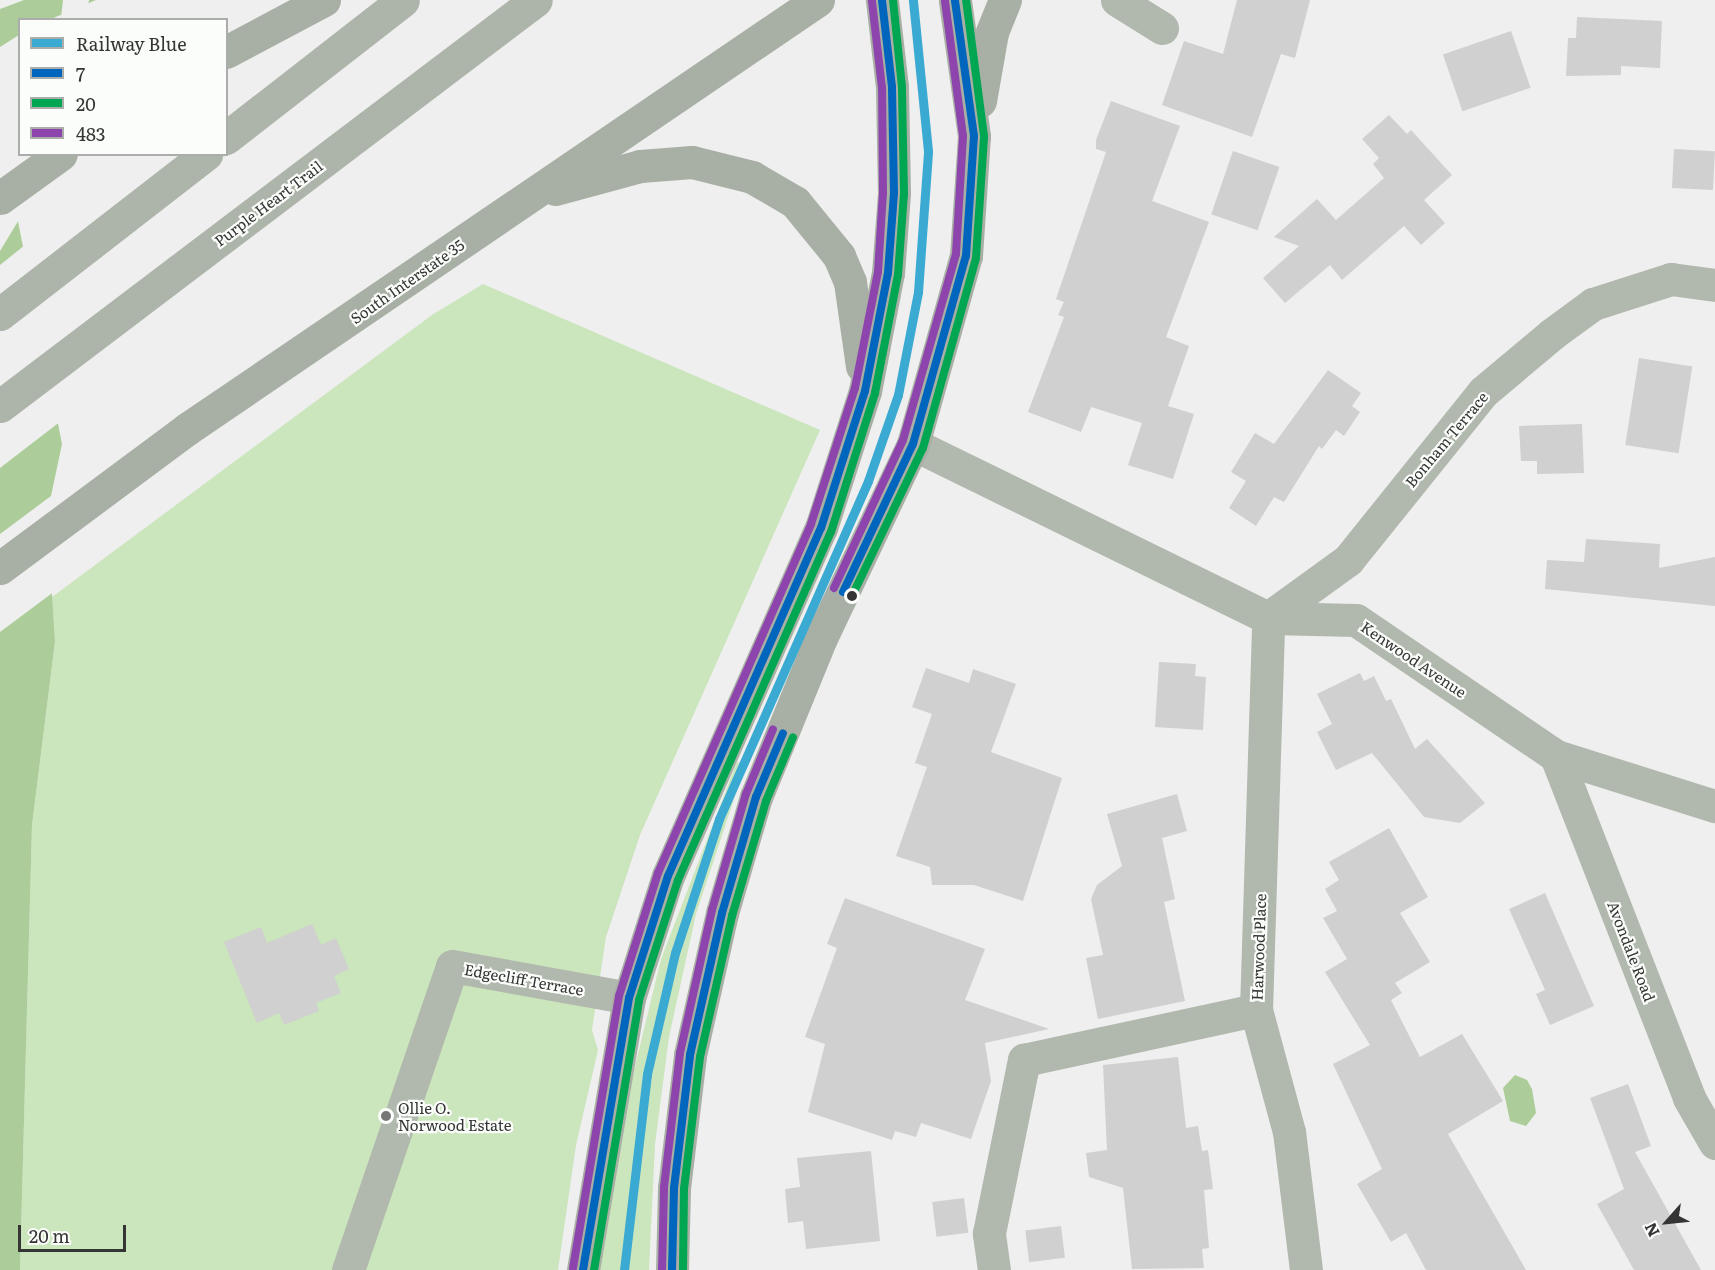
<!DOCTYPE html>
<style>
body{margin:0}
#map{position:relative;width:1715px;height:1270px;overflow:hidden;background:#eeefee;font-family:Literata,serif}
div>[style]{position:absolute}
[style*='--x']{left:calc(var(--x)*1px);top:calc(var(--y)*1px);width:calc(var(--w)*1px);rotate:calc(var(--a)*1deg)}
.green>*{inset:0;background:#cbe5bc}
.water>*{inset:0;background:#accd99}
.pier>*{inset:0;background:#eeefee}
.building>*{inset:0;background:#cfd0cf;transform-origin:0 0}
.minor>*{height:33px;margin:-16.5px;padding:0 16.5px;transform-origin:16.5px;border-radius:16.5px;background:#b1b8ad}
.major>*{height:33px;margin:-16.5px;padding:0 16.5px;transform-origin:16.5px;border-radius:16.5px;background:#a8afa4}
.highway>*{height:33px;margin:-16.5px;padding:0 16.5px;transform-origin:16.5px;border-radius:16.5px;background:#adb4a9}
.bus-1>*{height:8px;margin:-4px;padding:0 4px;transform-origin:4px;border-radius:4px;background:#0065bd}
.bus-2>*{height:8px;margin:-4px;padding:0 4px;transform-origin:4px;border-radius:4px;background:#00a651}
.bus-3>*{height:8px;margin:-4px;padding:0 4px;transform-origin:4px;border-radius:4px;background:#8e44ad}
.rail-1>*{height:9px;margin:-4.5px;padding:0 4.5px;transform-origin:4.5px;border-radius:4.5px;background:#3aaad3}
.dots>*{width:16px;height:16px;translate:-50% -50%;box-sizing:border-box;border:3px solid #fbfdfa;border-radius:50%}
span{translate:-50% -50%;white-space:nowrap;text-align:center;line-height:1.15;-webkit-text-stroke:4.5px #fbfdfa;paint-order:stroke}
.street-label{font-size:15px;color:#343534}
.poi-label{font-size:15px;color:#343534}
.left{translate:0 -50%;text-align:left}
.legend{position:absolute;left:18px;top:18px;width:210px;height:138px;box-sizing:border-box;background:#fbfdfa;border:2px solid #abadab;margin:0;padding:8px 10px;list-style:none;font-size:18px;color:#343534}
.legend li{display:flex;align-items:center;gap:12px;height:30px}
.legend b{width:30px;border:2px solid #abadab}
.north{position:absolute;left:1637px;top:1192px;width:60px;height:60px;-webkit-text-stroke:4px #fbfdfa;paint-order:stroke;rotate:243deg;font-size:16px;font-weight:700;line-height:24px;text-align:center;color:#343534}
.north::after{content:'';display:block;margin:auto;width:21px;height:27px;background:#343534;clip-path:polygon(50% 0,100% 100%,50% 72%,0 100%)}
.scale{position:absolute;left:18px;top:1225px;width:108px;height:27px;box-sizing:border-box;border:3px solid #343534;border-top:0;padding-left:8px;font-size:18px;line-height:21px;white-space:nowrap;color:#343534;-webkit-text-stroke:4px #fbfdfa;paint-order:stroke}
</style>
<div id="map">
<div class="green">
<div style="clip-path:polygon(483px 284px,820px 430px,640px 835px,606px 937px,592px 1030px,598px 1050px,576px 1145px,558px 1270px,20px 1270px,32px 825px,55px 643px,52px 597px,432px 315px)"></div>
<div style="clip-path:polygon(737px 762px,745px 766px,696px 914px,669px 1037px,655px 1144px,649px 1270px,599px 1270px,624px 1112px,661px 959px)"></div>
</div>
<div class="water">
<div style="clip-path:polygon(24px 0,96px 0,51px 19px,20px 20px,19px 35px,0 47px,0 9px)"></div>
<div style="clip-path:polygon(0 164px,11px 186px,62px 444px,47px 515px,55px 642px,32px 825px,20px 1270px,0 1270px)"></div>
<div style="clip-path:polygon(1515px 1075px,1527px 1080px,1532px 1089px,1536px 1113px,1526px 1126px,1510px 1121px,1503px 1088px)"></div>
</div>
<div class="pier">
<div style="clip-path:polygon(63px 0,89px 0,88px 7px,61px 18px)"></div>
<div style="clip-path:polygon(0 161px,13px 185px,20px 218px,0 251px)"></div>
<div style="clip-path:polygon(25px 245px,61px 421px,0 468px,0 265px)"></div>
<div style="clip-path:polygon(55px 493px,50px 515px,55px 591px,0 632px,0 534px)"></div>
</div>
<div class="building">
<div style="clip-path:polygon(1237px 0,1310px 0,1295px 58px,1281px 54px,1252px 137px,1162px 105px,1184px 41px,1223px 54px)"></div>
<div style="clip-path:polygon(1577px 17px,1662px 21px,1660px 68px,1621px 66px,1621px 75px,1566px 76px,1568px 38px,1576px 38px)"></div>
<div style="left:1511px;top:31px;width:60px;height:72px;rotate:71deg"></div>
<div style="clip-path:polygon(1111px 101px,1180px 126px,1152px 201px,1209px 222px,1166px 337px,1189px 346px,1168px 406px,1194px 414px,1173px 479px,1128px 465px,1142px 423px,1091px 407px,1081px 432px,1028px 412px,1064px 317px,1058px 315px,1064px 302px,1056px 299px,1106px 152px,1096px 149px,1096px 140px)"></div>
<div style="clip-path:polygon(1389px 115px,1407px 134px,1411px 130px,1452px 175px,1424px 200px,1445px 223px,1421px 245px,1404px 226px,1342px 280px,1330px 265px,1285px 303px,1263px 278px,1299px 246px,1274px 237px,1317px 199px,1336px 220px,1384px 178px,1373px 164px,1379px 158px,1362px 139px)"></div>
<div style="left:1674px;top:149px;width:41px;height:39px;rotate:3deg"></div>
<div style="left:1233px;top:151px;width:49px;height:67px;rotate:19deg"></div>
<div style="left:1639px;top:358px;width:54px;height:88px;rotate:9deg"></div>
<div style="clip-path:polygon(1328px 370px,1361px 393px,1352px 406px,1360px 412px,1344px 436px,1336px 430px,1322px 449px,1319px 446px,1284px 502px,1274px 497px,1256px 526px,1229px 508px,1246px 481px,1231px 472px,1255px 433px,1274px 444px)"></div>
<div style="clip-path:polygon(1582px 424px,1584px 473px,1537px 474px,1537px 461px,1521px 461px,1519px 426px)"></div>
<div style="clip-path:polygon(1586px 539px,1660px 544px,1659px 568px,1715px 557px,1715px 606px,1545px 589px,1547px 560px,1584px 562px)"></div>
<div style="clip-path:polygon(1159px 662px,1196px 664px,1195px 676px,1206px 677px,1203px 730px,1155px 727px)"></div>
<div style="clip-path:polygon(926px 668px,969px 683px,973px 669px,1016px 684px,991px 752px,1062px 778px,1023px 901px,974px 885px,932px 885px,930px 867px,896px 856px,927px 767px,915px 763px,932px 714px,912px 707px)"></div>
<div style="clip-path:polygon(1360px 673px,1364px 681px,1374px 676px,1386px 701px,1391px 699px,1415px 749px,1427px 739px,1485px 803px,1460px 823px,1424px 817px,1372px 753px,1336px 770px,1317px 732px,1332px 724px,1317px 694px)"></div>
<div style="clip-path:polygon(1177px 794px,1187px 831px,1162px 838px,1175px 899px,1164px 902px,1185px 1001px,1098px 1019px,1086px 958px,1103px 955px,1091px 899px,1097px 885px,1122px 866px,1107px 814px)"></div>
<div style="clip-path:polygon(1389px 828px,1428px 897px,1400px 913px,1430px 962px,1395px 983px,1402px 993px,1391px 1000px,1420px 1057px,1462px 1034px,1503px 1101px,1448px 1134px,1526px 1270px,1426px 1270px,1406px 1233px,1391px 1242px,1357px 1184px,1382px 1169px,1333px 1064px,1370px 1045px,1325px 972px,1347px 959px,1323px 918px,1337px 911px,1325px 889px,1339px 880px,1329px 862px)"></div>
<div style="clip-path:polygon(1545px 893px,1594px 1006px,1550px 1025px,1536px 994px,1545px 990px,1509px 909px)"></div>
<div style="clip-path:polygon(845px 898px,985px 949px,965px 1000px,1049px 1029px,985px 1043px,991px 1081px,971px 1139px,921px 1123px,916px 1137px,895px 1131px,892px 1140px,808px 1112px,825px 1044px,805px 1037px,837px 948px,827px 944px)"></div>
<div style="clip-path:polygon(312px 924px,321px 945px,336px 938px,349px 969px,334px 976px,341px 993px,316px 1003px,319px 1011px,284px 1025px,279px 1013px,257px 1023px,224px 942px,261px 927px,267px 943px)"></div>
<div style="clip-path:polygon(1178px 1057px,1186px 1128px,1198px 1126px,1202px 1151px,1208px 1150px,1213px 1189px,1204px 1190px,1209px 1248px,1202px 1249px,1204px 1268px,1132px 1269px,1123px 1188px,1089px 1177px,1086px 1153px,1107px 1150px,1103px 1065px)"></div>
<div style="clip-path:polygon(1628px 1084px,1651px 1146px,1635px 1152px,1701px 1270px,1634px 1270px,1597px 1204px,1624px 1189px,1590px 1098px)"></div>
<div style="clip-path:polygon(871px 1151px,880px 1241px,806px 1249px,803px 1221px,788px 1223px,785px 1189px,800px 1187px,797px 1158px)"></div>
<div style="left:964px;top:1198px;width:35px;height:32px;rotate:83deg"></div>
<div style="left:1061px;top:1226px;width:32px;height:36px;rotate:83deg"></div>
</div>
<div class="minor">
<div style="--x:1117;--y:0;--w:53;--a:31.9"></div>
<div style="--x:913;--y:444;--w:395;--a:26.1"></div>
<div style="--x:1268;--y:618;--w:88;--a:1.3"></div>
<div style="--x:1356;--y:620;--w:242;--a:34.2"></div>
<div style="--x:1556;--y:756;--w:167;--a:17.5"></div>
<div style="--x:1556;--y:756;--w:367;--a:68.7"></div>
<div style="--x:1689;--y:1098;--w:52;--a:60"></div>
<div style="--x:348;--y:1270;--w:321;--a:-71.1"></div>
<div style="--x:452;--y:966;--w:180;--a:10.2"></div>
<div style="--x:994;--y:1270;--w:37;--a:-98"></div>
<div style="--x:989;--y:1233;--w:177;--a:-78.6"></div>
<div style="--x:1024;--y:1060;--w:237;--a:-12.2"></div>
<div style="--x:1306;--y:1270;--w:139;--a:-97"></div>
<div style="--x:1289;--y:1132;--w:126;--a:-105.1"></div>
<div style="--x:1256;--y:1010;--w:392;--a:-88.2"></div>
<div style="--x:1268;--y:618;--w:99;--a:-35.9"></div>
<div style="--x:1348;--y:560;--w:216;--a:-51.2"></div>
<div style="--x:1483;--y:392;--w:90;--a:-40"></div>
<div style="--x:1552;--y:334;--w:51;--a:-36.2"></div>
<div style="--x:1593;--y:304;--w:82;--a:-17.8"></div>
<div style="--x:1671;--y:279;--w:44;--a:7.8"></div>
</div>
<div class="major">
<div style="--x:226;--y:52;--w:111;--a:-28"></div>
<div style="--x:980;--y:101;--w:70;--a:-80.1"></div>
<div style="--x:992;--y:32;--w:35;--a:-68"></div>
<div style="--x:555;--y:189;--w:88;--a:-15.1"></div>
<div style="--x:640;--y:166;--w:52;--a:-4.4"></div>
<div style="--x:692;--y:162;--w:62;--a:14"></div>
<div style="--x:752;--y:177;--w:50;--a:30.2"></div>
<div style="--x:795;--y:202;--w:70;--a:50.8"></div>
<div style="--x:839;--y:256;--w:28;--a:67"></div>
<div style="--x:850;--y:282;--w:85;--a:81.9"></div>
<div style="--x:0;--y:198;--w:75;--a:-35.8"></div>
<div style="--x:0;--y:568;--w:233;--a:-36.6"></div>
<div style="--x:187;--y:429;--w:763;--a:-34.21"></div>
<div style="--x:583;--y:1270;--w:276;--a:-80.4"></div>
<div style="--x:629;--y:998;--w:128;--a:-72.3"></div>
<div style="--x:668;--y:876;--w:380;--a:-66.3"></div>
<div style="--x:821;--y:528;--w:144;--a:-72.2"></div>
<div style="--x:865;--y:391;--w:120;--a:-79"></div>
<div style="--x:888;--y:273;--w:80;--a:-85.7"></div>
<div style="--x:894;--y:193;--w:106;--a:-91.1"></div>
<div style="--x:892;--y:87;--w:88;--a:-96.6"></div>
<div style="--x:672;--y:1270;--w:82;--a:-88.6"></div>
<div style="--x:674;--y:1188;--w:134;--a:-83.1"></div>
<div style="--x:690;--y:1055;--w:146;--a:-77.3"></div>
<div style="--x:722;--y:913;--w:121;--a:-73.7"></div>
<div style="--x:756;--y:797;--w:172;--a:-67.8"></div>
<div style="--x:821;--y:638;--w:215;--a:-64.6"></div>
<div style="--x:913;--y:444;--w:195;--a:-74.3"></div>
<div style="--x:966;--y:256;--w:120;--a:-86.2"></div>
<div style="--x:974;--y:136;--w:137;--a:-98"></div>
</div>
<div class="highway">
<div style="--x:226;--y:138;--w:224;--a:-37.9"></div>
<div style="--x:0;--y:314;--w:261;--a:-37.8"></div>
<div style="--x:0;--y:406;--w:672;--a:-37.14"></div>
</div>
<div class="bus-1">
<div style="--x:843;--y:592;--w:164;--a:-64.7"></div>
<div style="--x:913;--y:444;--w:195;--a:-74.3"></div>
<div style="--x:966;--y:256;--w:120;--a:-86.2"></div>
<div style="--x:974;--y:136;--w:137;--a:-98"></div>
<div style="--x:583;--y:1270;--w:276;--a:-80.4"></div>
<div style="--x:629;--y:998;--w:128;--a:-72.3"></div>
<div style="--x:668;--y:876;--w:380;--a:-66.3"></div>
<div style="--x:821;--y:528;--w:144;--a:-72.2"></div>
<div style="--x:865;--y:391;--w:120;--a:-79"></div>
<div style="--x:888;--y:273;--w:80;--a:-85.7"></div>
<div style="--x:894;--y:193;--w:106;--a:-91.1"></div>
<div style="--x:892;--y:87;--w:88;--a:-96.6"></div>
<div style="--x:672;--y:1270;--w:82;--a:-88.6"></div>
<div style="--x:674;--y:1188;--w:134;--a:-83.1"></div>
<div style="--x:690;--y:1055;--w:146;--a:-77.3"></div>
<div style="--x:722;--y:913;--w:121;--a:-73.7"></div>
<div style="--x:756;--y:797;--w:69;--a:-67.1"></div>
</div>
<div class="bus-2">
<div style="--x:852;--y:596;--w:164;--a:-64.4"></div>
<div style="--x:923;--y:448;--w:197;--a:-74.4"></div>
<div style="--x:976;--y:258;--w:122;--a:-86.2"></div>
<div style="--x:984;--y:136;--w:137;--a:-97.5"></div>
<div style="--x:594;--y:1270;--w:274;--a:-80.5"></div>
<div style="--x:639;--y:1000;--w:126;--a:-72"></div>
<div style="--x:678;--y:880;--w:380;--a:-66.3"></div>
<div style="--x:831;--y:532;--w:146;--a:-72.4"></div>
<div style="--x:875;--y:393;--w:120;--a:-79"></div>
<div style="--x:898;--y:275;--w:81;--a:-85.8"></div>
<div style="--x:904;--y:194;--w:107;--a:-91.1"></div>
<div style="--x:902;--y:87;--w:87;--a:-95.9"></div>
<div style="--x:683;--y:1270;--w:81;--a:-89.3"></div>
<div style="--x:684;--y:1189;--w:133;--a:-83.1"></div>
<div style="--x:700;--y:1057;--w:145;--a:-77.2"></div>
<div style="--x:732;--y:916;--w:120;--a:-73.5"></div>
<div style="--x:766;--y:801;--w:69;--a:-67.1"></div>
</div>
<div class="bus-3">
<div style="--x:834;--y:588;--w:163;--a:-65"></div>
<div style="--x:903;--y:440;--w:193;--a:-74.1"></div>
<div style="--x:956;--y:254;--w:118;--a:-86.6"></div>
<div style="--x:963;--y:136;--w:136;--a:-97.6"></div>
<div style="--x:573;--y:1268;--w:276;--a:-80.4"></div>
<div style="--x:619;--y:996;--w:129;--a:-72.4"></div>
<div style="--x:658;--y:873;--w:381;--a:-66.3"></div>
<div style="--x:811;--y:524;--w:143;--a:-72.1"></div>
<div style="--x:855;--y:388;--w:118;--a:-78.8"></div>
<div style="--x:878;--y:272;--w:79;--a:-86.4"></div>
<div style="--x:883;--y:193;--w:105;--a:-90.5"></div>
<div style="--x:882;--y:88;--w:88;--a:-96.6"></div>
<div style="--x:662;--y:1270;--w:83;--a:-88.6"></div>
<div style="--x:664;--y:1187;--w:135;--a:-83.2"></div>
<div style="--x:680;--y:1053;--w:147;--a:-77.4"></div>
<div style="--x:712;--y:910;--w:121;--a:-73.7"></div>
<div style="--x:746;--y:794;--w:70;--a:-67.4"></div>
</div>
<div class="rail-1">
<div style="--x:624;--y:1270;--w:197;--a:-83.3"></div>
<div style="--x:647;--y:1074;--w:124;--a:-77"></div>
<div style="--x:675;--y:953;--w:141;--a:-71.8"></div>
<div style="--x:719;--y:819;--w:369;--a:-66.2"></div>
<div style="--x:868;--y:481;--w:91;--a:-70.8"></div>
<div style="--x:898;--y:395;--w:105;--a:-79"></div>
<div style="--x:918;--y:292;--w:141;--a:-85.9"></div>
<div style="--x:928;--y:151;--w:152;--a:-95.7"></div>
</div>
<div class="dots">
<div style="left:852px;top:596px;background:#343534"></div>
<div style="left:386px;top:1116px;background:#757675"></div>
</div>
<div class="street-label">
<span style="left:268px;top:203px;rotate:-37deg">Purple Heart Trail</span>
<span style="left:407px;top:281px;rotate:-35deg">South Interstate 35</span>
<span style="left:1446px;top:439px;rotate:-50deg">Bonham Terrace</span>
<span style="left:1414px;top:659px;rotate:34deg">Kenwood Avenue</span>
<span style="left:1258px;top:947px;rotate:-88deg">Harwood Place</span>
<span style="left:1632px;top:951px;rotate:69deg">Avondale Road</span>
<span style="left:524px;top:979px;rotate:10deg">Edgecliff Terrace</span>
</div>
<div class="poi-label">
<span class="left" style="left:398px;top:1116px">Ollie O.<br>Norwood Estate</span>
</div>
<ul class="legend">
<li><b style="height:8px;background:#3aaad3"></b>Railway Blue</li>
<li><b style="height:8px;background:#0065bd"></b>7</li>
<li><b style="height:8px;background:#00a651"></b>20</li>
<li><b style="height:8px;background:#8e44ad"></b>483</li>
</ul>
<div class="north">N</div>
<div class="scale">20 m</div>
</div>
